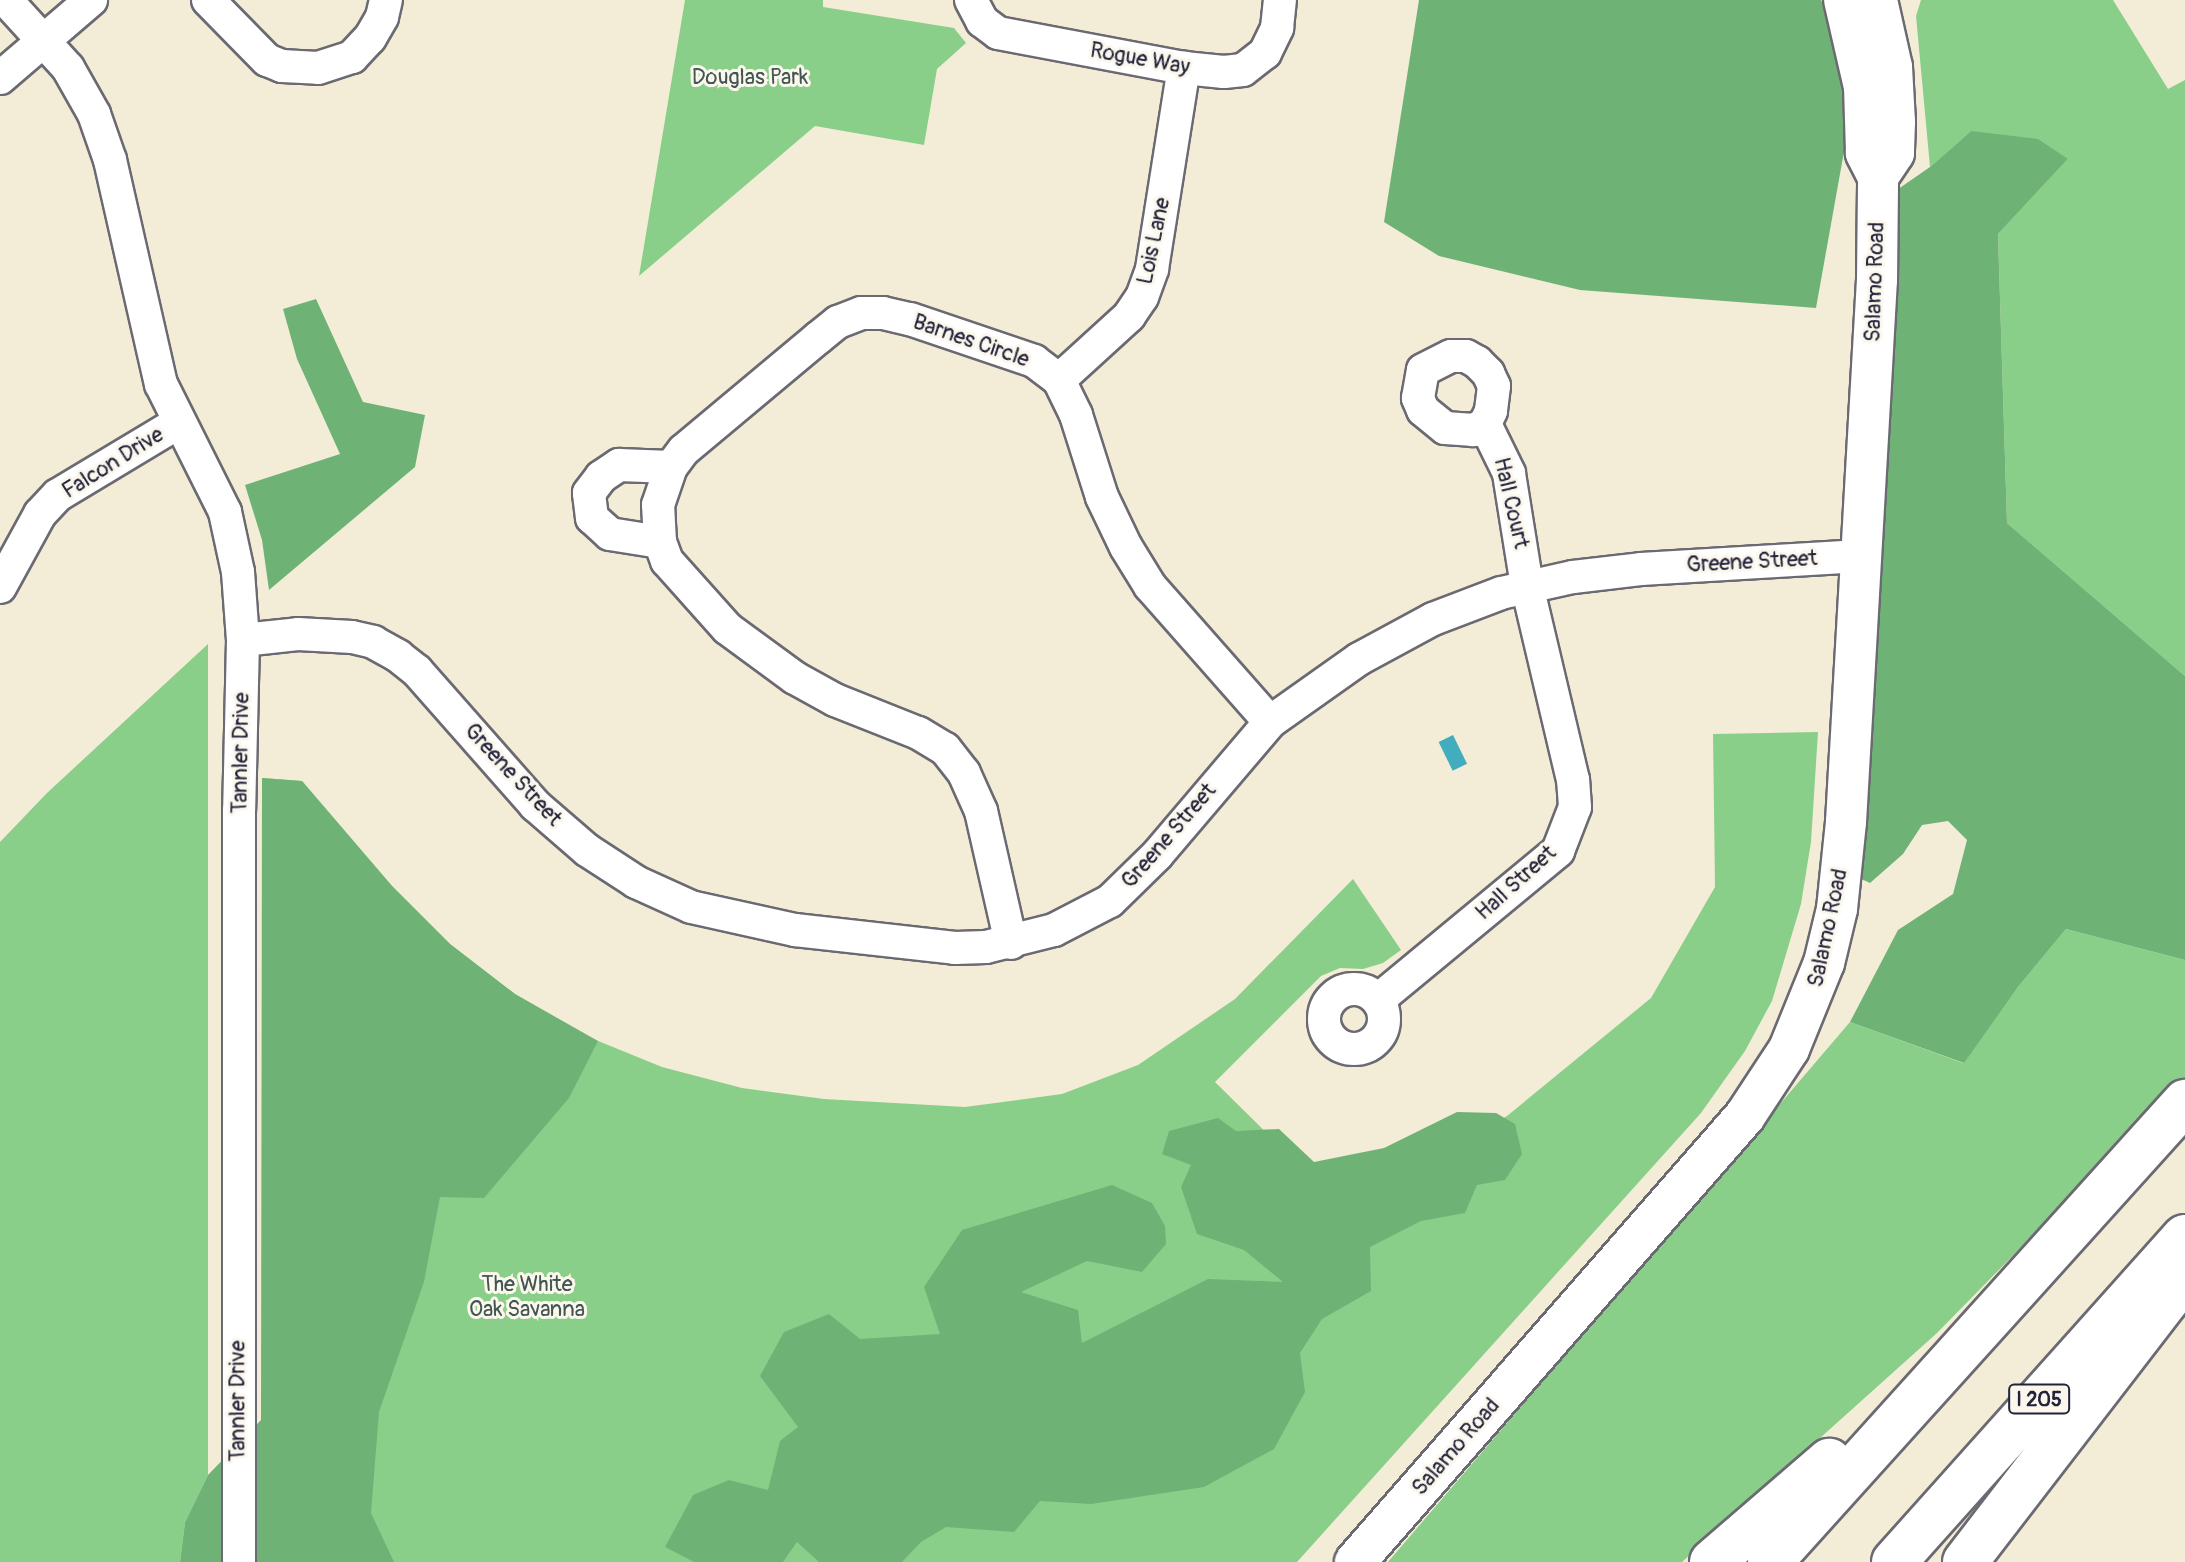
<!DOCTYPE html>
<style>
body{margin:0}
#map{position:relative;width:2185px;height:1562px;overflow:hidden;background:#f3edd7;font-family:Pangolin,sans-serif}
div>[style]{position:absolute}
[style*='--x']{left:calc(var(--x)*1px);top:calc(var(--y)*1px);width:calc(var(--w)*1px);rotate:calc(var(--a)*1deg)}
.green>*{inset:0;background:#8acf89}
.forest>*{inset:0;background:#6fb275}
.water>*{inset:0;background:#41adbf;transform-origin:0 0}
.roads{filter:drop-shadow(2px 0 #6b6972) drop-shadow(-2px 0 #6b6972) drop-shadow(0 2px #6b6972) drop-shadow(0 -2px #6b6972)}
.minor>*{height:32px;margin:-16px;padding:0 16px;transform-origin:16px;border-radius:16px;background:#fff}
.minor>.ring{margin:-16px;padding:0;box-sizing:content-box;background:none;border:32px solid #fff;border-radius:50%}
.major>*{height:40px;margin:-20px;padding:0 20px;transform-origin:20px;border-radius:20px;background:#fff}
.highway>*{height:44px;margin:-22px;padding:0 22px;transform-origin:22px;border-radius:22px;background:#fff}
span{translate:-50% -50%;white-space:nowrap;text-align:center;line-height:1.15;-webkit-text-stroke:6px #fbf7ec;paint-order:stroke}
.shield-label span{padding:2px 6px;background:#fbf7ec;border:2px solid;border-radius:6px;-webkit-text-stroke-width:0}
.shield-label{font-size:20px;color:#22223b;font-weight:700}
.street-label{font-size:22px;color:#22223b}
.park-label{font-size:22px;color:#415652}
</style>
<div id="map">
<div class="green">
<div style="clip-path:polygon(685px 0,823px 0,823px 7px,954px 28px,966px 43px,937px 69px,924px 145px,815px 126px,639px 276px)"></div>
<div style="clip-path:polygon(1921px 0,2113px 0,2168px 89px,2185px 80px,2185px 676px,2007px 523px,1998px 234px,2068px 159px,1971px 131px,1930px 167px,1916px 16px)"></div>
<div style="clip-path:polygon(208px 644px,208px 1475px,185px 1522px,180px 1562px,0 1562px,0 842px,47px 793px)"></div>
<div style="clip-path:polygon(1818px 732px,1811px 842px,1801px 904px,1772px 1001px,1745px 1051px,1701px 1113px,1297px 1562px,262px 1562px,262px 778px,302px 781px,392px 886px,450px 944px,515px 994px,586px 1036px,662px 1067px,742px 1088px,824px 1099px,965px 1107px,1062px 1094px,1138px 1065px,1235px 999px,1353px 879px,1401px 950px,1383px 963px,1363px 969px,1340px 968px,1321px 976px,1215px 1082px,1281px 1147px,1330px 1221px,1507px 1116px,1651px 998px,1715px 887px,1713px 734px)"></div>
<div style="clip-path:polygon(2066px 929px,2185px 960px,2185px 1080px,1937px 1333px,1682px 1562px,1388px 1562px,1850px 1022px,1963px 1063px,2018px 987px)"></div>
</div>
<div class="forest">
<div style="clip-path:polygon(1419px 0,1821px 0,1847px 46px,1845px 146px,1816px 308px,1580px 290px,1439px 256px,1384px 222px)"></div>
<div style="clip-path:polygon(1971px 131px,2038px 139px,2068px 159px,1998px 234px,2007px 523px,2185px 676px,2185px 960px,2066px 929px,2018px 987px,1964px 1063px,1850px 1022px,1898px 930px,1953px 894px,1967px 840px,1948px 821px,1922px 825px,1903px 854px,1870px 883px,1855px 876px,1891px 194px,1930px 167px)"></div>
<div style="clip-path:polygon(316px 299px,363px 402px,425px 415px,415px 467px,269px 590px,262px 540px,245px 485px,340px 454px,297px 359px,283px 309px)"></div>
<div style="clip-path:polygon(262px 778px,302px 781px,392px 886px,450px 944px,515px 994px,598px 1041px,569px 1098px,484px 1198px,440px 1197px,424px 1282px,379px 1412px,371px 1513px,394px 1562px,180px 1562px,185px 1522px,208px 1475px,261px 1420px)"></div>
<div style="clip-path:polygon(1457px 1112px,1496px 1113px,1515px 1124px,1522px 1154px,1505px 1180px,1477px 1185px,1465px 1213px,1421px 1221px,1370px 1247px,1371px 1291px,1322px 1319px,1300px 1353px,1305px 1392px,1274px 1449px,1204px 1487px,1091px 1504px,1040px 1501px,1014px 1532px,946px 1527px,921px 1542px,902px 1562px,819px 1562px,797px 1542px,783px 1562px,694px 1562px,665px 1547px,693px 1495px,729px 1480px,768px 1490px,780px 1441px,798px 1427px,760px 1376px,784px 1332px,829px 1314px,860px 1339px,940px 1334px,924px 1287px,962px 1230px,1112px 1185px,1152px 1203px,1165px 1226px,1166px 1244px,1142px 1272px,1087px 1261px,1021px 1292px,1078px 1310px,1082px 1343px,1208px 1279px,1283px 1282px,1244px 1250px,1197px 1234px,1181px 1187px,1191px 1165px,1162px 1154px,1169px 1131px,1218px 1118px,1236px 1131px,1279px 1129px,1314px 1162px,1384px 1148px)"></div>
</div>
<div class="water">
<div style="left:1453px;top:735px;width:32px;height:16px;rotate:64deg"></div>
</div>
<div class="roads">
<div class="minor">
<div style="--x:6;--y:0;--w:92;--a:47.6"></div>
<div style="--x:68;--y:68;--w:53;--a:60.5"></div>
<div style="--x:94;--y:114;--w:49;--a:70.8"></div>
<div style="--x:110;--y:160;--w:230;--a:77.2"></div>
<div style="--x:161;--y:384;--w:143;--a:63.4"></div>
<div style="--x:225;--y:512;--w:61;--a:77.8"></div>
<div style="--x:238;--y:572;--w:68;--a:85.8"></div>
<div style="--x:243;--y:640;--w:170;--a:91.3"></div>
<div style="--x:239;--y:810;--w:752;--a:90"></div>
<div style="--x:208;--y:0;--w:84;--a:45.5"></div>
<div style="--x:267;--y:60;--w:16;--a:22"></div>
<div style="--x:282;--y:66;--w:36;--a:3"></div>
<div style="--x:318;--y:68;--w:36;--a:-18"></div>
<div style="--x:352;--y:57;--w:26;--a:-47"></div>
<div style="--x:370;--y:38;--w:24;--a:-60"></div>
<div style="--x:382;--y:17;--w:17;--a:-77"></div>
<div style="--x:971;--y:0;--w:24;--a:62"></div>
<div style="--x:982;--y:21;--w:20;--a:37"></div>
<div style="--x:998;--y:33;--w:189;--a:10.7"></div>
<div style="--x:1184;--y:68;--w:40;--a:5.7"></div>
<div style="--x:1224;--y:72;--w:19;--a:-6"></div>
<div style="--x:1243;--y:70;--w:28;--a:-38"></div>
<div style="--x:1265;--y:53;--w:28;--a:-64"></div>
<div style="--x:1277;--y:28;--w:28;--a:-84"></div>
<div style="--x:0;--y:78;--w:120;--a:-40.6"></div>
<div style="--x:1451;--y:356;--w:15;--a:0"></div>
<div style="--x:1466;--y:356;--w:13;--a:29"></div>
<div style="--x:1477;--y:362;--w:16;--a:45"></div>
<div style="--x:1488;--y:373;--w:14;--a:65"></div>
<div style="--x:1494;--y:386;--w:25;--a:97"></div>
<div style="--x:1491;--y:411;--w:14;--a:115"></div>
<div style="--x:1485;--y:424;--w:13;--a:151"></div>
<div style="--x:1474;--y:430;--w:29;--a:-176"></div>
<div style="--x:1445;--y:428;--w:28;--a:-141"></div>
<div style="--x:1423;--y:410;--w:13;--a:-113"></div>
<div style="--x:1418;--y:398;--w:28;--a:-80"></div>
<div style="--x:1423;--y:370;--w:31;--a:-27"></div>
<div style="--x:1059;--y:380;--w:95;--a:-42.4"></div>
<div style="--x:1129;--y:316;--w:23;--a:-56"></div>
<div style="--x:1142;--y:297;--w:30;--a:-70"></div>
<div style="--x:1152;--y:269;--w:204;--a:-81"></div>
<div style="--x:660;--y:542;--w:51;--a:-170.9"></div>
<div style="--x:610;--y:534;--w:24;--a:-138"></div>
<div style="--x:592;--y:518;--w:25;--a:-97"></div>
<div style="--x:589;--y:493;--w:20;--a:-53"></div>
<div style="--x:601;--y:477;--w:22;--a:-34"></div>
<div style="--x:619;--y:465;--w:52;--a:2.2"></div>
<div style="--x:0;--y:587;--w:83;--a:-61.3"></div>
<div style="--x:40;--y:514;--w:26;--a:-47"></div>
<div style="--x:58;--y:495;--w:140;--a:-31"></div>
<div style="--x:243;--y:640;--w:55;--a:-6.2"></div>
<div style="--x:298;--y:634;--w:54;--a:3.2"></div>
<div style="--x:352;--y:637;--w:22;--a:13"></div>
<div style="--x:373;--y:642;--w:29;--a:29"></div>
<div style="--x:398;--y:656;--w:24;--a:38"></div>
<div style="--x:417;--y:671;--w:179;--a:48.6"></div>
<div style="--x:535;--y:805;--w:69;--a:40.9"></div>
<div style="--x:587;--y:850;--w:59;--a:33.1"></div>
<div style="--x:636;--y:882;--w:60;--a:24.4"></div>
<div style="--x:691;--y:907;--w:107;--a:12.5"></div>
<div style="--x:795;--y:930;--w:161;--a:6.4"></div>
<div style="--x:955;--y:948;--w:31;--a:-2"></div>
<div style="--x:986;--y:947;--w:70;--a:-14"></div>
<div style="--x:1054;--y:930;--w:63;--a:-27.4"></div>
<div style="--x:1110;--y:901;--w:66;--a:-44.4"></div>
<div style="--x:1157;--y:855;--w:175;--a:-49.6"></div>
<div style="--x:1270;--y:722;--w:109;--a:-35.3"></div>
<div style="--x:1359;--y:659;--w:84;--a:-28.4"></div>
<div style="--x:1433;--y:619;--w:73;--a:-20.9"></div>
<div style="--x:1501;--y:593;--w:74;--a:-12.5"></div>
<div style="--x:1573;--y:577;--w:68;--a:-6.7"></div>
<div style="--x:1641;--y:569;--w:220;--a:-3.4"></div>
<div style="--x:1011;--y:943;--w:135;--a:-102.8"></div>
<div style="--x:981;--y:811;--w:42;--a:-114.1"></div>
<div style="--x:964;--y:773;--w:31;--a:-128"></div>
<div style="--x:945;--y:749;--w:31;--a:-149"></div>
<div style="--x:918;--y:733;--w:89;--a:-158.3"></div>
<div style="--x:835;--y:700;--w:46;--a:-151.2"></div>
<div style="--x:795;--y:678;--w:84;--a:-143.7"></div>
<div style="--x:727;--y:628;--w:90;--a:-131.8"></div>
<div style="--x:667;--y:561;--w:20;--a:-110"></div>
<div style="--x:660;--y:542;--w:37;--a:-93"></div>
<div style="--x:658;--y:505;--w:40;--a:-71.1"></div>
<div style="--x:671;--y:467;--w:21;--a:-53"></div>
<div style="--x:684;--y:450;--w:175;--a:-39.9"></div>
<div style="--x:818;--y:338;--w:26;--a:-39"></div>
<div style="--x:838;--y:322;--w:25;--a:-21"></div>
<div style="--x:861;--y:313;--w:22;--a:0"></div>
<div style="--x:883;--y:313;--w:28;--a:13"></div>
<div style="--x:910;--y:319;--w:131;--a:18.7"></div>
<div style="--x:1034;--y:361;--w:31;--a:37"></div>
<div style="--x:1059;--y:380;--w:39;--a:64"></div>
<div style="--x:1076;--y:415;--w:86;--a:72.4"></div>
<div style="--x:1102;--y:497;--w:55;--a:64.4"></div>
<div style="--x:1126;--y:547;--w:46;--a:58.4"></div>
<div style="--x:1150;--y:586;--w:181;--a:48.6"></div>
<div class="ring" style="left:1324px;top:989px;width:28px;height:28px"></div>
<div style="--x:1378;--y:1000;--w:234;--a:-39.6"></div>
<div style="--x:1558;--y:851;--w:47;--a:-68.9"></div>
<div style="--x:1575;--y:807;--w:27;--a:-94"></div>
<div style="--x:1573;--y:780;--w:199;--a:-103.3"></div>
<div style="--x:1527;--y:586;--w:114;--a:-99.1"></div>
<div style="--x:1509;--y:473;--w:55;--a:-116.1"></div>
</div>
<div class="major">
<div style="--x:1877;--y:0;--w:69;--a:77.4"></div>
<div style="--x:1892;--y:67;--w:55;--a:86.9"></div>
<div style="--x:1895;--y:122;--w:31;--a:92"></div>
<div style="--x:1894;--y:153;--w:29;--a:124"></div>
<div style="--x:1355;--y:1562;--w:592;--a:-48.83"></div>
<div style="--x:1745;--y:1116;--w:80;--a:-56.7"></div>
<div style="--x:1789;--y:1049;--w:93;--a:-67.9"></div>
<div style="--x:1824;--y:963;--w:56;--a:-76.5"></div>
<div style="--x:1837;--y:909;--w:87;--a:-84.1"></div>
<div style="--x:1846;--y:822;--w:543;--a:-86.73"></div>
<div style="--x:1877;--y:280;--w:103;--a:-89.4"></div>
<div style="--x:1878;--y:177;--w:27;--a:-117"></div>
<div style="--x:1866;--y:153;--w:66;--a:-91.7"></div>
<div style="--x:1864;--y:87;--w:89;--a:-102.9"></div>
</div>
<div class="highway">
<div style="--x:1712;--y:1562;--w:155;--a:-40.8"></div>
<div style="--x:1770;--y:1562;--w:620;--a:-47.94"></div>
<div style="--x:1894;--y:1562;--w:436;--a:-48.2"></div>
<div style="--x:1965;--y:1562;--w:361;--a:-52.4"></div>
</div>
</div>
<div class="shield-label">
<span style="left:2039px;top:1399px">I 205</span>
</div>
<div class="street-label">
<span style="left:1140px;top:59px;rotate:10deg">Rogue Way</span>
<span style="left:1154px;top:241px;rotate:-78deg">Lois Lane</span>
<span style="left:1875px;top:282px;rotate:-88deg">Salamo Road</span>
<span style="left:971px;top:341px;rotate:19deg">Barnes Circle</span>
<span style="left:113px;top:463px;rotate:-32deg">Falcon Drive</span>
<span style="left:1511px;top:503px;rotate:77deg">Hall Court</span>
<span style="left:1752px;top:562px;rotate:-3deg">Greene Street</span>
<span style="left:241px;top:753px;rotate:-89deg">Tannler Drive</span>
<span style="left:513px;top:775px;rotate:47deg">Greene Street</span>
<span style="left:1169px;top:836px;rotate:-49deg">Greene Street</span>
<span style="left:1516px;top:883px;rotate:-42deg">Hall Street</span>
<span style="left:1828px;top:928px;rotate:-78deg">Salamo Road</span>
<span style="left:238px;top:1401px;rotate:-90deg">Tannler Drive</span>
<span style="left:1456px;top:1447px;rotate:-49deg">Salamo Road</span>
</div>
<div class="park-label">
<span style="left:750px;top:78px">Douglas Park</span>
<span style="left:527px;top:1297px">The White<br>Oak Savanna</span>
</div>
</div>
